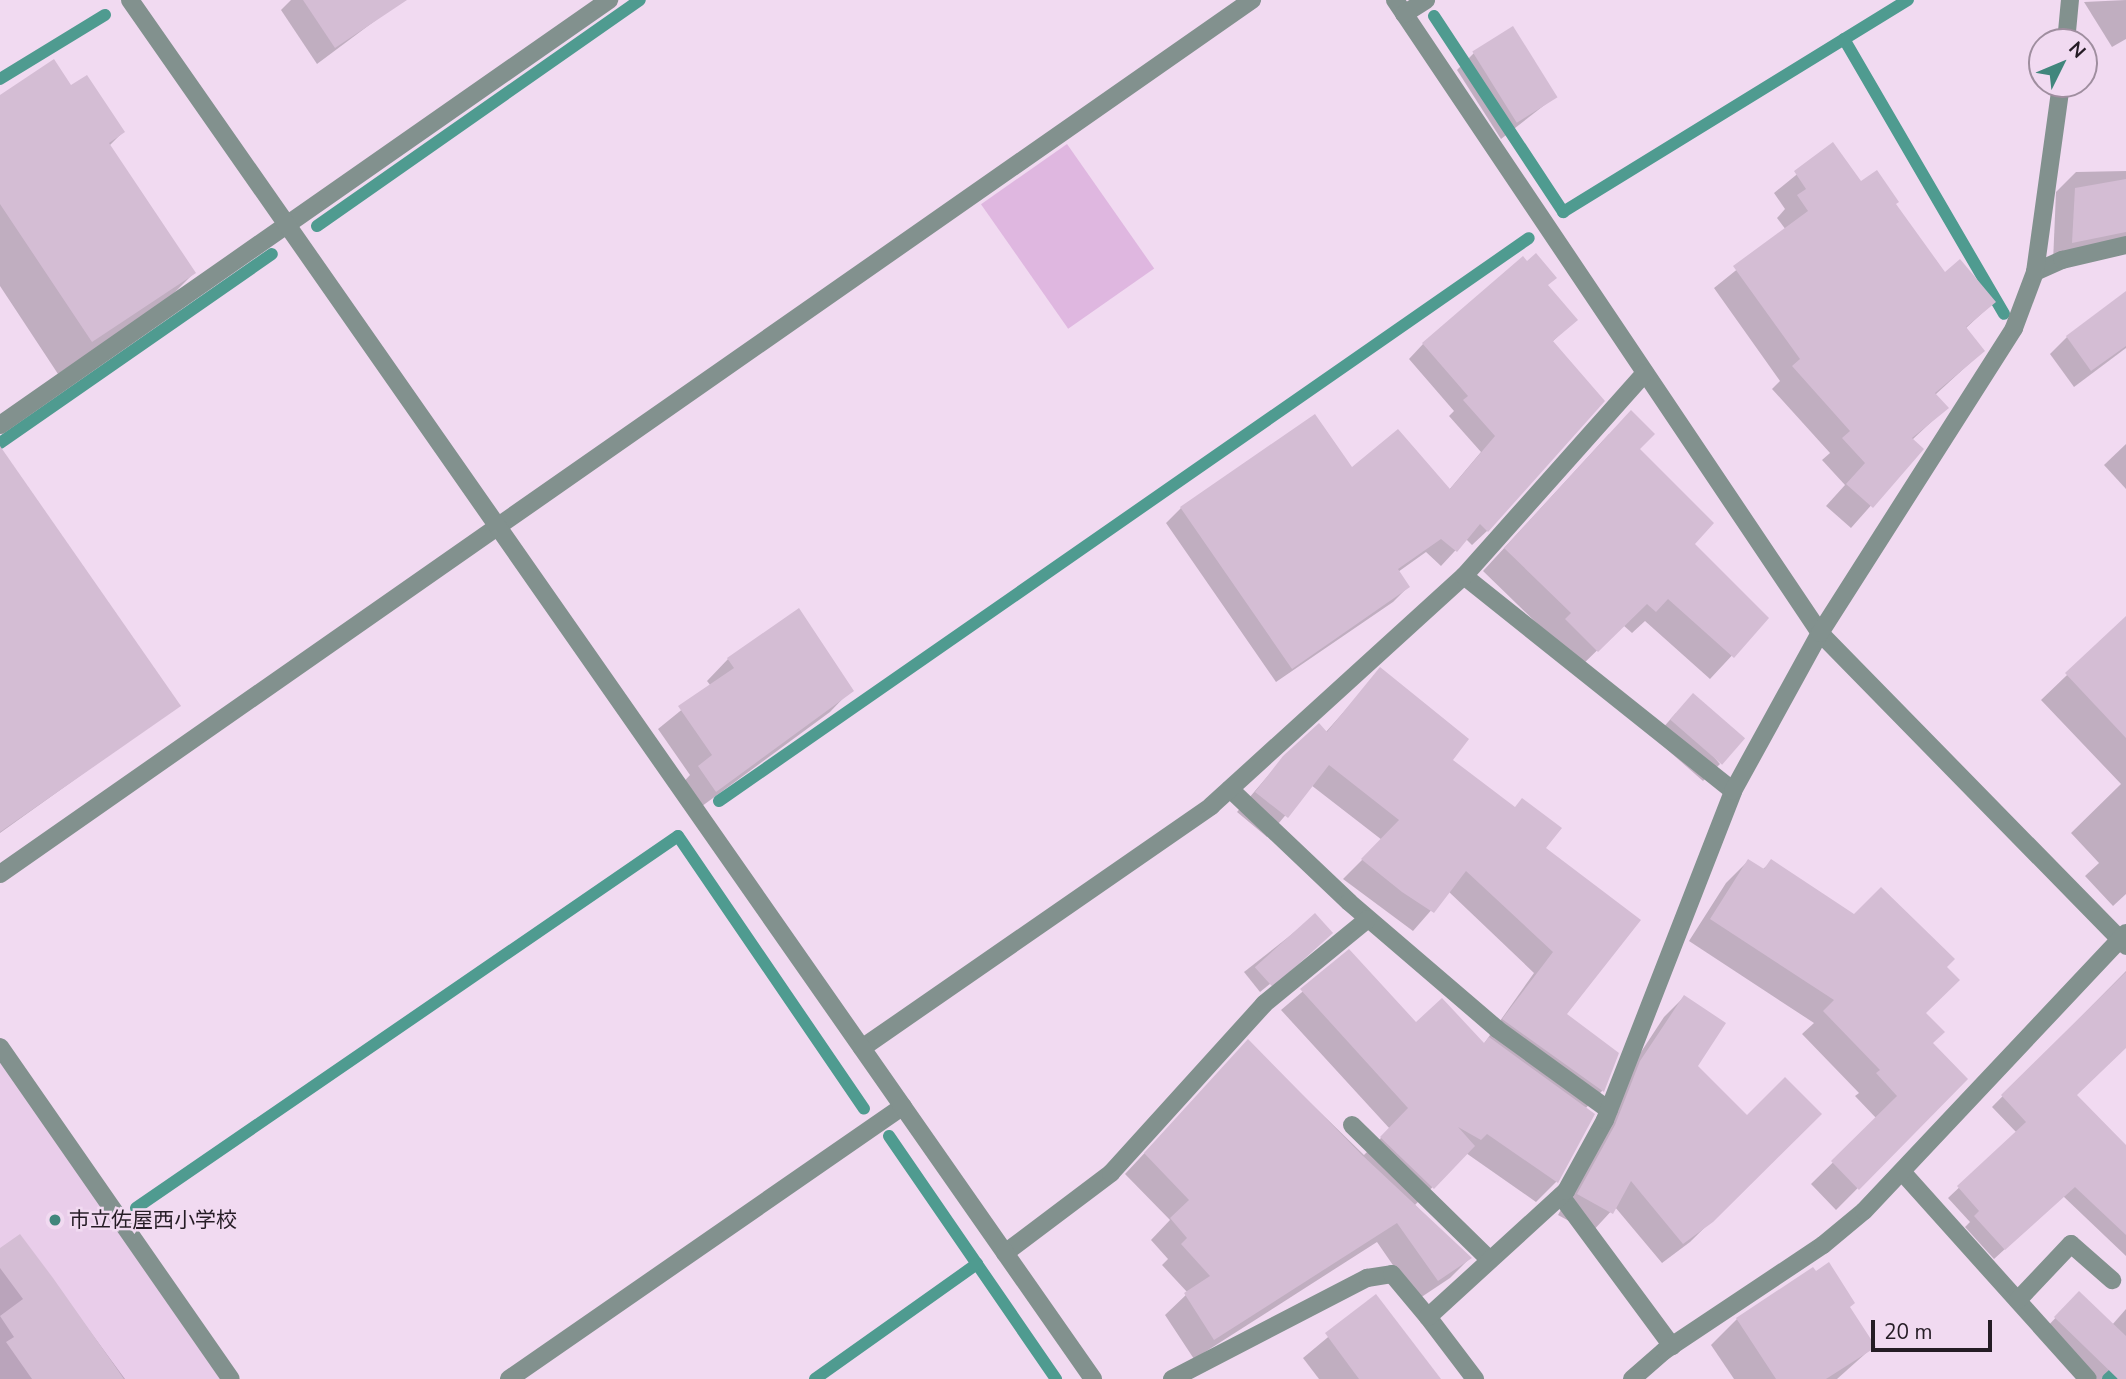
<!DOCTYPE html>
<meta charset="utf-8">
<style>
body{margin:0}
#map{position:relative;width:2126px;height:1379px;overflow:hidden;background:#f1daf1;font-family:"Nunito Sans","Noto Sans JP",sans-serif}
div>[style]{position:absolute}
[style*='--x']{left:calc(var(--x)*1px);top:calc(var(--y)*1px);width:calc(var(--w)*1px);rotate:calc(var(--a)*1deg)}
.built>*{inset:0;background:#e9cdea}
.green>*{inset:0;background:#dfb7e0;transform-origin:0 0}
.shadow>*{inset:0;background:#0003}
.stream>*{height:12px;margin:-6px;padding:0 6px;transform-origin:6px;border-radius:6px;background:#4f9b90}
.building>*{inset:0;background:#d4bdd4;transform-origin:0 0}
.service>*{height:18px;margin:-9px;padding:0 9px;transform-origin:9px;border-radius:9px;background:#82918e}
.minor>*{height:18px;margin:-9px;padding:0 9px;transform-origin:9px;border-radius:9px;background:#82918e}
.tertiary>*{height:18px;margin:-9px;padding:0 9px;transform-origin:9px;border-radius:9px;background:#82918e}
.dots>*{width:19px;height:19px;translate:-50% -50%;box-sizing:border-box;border:4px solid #f1daf1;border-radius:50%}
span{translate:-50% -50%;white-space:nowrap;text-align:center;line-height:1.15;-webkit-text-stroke:5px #f1daf1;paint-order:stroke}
.poi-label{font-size:21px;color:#251c25}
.left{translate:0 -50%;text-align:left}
.north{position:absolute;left:2028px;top:28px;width:70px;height:70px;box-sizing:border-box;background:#f1daf1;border:2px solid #9f8e9f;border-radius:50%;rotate:47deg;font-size:19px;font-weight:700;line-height:28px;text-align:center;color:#251c25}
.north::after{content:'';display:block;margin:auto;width:24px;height:32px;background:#41867c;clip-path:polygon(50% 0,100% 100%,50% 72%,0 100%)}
.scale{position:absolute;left:1871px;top:1320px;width:121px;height:32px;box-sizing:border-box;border:4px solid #251c25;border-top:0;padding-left:9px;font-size:21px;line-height:24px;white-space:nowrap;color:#251c25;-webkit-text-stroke:5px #f1daf1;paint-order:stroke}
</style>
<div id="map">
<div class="built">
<div style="clip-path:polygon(0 1061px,220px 1379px,0 1379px)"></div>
</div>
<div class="green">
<div style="left:1067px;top:144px;width:152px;height:105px;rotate:55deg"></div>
</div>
<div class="shadow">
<div style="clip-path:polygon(291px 0,381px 0,388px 11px,317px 64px,281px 10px)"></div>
<div style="clip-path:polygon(2126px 0,2126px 39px,2112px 47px,2084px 2px)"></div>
<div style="clip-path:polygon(1474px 53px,1556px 96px,1501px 139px,1457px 70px)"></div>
<div style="clip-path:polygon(70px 88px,123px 132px,109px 146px,194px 273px,161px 306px,58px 374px,0 286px,0 97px)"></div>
<div style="clip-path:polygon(1833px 145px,1860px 183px,1894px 205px,1944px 275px,1994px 302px,1965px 329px,1983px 351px,1935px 395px,1946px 408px,1912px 440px,1921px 449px,1851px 528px,1826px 506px,1845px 485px,1822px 460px,1830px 453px,1772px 389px,1780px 381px,1714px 288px,1786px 230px,1777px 218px,1785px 209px,1774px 193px)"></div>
<div style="clip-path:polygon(2126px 171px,2126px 247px,2053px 262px,2056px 192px,2076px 172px)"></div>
<div style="clip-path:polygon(1546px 286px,1576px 319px,1552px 342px,1487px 531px,1472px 545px,1466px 539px,1441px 566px,1426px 552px,1398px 572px,1408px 587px,1393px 602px,1276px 682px,1166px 523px,1181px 508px,1352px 470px,1449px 490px,1481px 452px,1449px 416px,1454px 411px,1409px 359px,1423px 344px)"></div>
<div style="clip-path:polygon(2126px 305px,2126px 348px,2074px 387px,2050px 354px,2067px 337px)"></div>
<div style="clip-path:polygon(1609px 434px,1638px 449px,1693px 544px,1766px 619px,1710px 679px,1645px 621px,1632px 633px,1623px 625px,1574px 673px,1550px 636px,1483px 571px)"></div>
<div style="clip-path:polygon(2126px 444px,2126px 489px,2104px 465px)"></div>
<div style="clip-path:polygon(0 476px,179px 705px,0 833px)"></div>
<div style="clip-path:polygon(2114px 630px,2126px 643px,2126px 894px,2113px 906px,2085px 876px,2099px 863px,2071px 833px,2121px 784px,2041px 700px)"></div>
<div style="clip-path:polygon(728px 659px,851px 690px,830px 712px,694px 812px,678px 788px,690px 775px,658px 729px,711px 686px,707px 681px)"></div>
<div style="clip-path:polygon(1381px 670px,1450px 761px,1544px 849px,1565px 1014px,1617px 1053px,1602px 1091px,1585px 1109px,1593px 1115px,1556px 1182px,1536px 1202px,1466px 1153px,1415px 1205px,1470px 1258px,1450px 1278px,1417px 1300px,1377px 1242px,1194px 1359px,1165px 1315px,1188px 1293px,1162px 1265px,1168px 1259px,1151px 1240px,1170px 1220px,1125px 1174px,1248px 1042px,1364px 1155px,1390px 1129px,1281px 1010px,1349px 952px,1416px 1024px,1483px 1045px,1534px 973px,1448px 891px,1413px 931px,1343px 879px,1382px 840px,1311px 785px,1267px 837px,1237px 812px,1284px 757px,1325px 733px)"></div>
<div style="clip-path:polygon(1676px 713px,1720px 764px,1703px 781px,1654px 738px)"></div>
<div style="clip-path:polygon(1748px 861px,1762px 870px,1771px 862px,1854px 916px,1945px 967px,1924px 1013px,1931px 1043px,1966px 1079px,1836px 1210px,1811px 1184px,1877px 1119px,1855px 1096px,1859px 1093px,1802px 1034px,1814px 1023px,1689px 941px,1726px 883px)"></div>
<div style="clip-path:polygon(1315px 916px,1323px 941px,1260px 992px,1244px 972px)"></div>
<div style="clip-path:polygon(2126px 971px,2126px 1043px,2075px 1095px,2126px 1146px,2126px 1256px,2063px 1196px,1994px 1259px,1965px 1227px,1970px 1222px,1948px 1198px,2017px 1133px,1992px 1107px)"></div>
<div style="clip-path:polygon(1684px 997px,1696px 1066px,1747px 1118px,1820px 1114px,1690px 1242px,1662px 1263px,1615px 1207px,1591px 1233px,1558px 1215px,1595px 1148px,1620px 1084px,1664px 1017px)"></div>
<div style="clip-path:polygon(20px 1236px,125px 1379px,0 1379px,0 1250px)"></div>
<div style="clip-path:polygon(2079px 1293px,2112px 1325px,2126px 1309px,2126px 1379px,2097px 1379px,2045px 1329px)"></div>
<div style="clip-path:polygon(1376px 1297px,1439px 1379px,1319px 1379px,1303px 1358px)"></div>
<div style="clip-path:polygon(1848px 1308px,1874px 1346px,1837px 1379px,1734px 1379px,1711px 1345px,1737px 1319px)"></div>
</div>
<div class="stream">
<div style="--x:1434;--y:16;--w:235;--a:56.6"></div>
<div style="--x:1563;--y:212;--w:405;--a:-31.6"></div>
<div style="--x:1844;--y:39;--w:318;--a:59.8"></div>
<div style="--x:0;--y:79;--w:123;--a:-31.4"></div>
<div style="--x:317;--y:226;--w:394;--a:-35"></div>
<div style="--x:0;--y:443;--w:331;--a:-34.8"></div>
<div style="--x:719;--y:801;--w:986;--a:-34.8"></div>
<div style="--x:889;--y:1136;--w:295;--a:55.5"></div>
<div style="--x:136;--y:1208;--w:657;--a:-34.46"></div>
<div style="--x:678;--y:836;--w:330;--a:55.7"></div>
<div style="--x:815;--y:1379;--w:199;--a:-35.4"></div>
<div style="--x:2108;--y:1379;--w:24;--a:-42"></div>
</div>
<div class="building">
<div style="clip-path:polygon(303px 0,407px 0,335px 48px)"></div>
<div style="left:1513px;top:26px;width:84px;height:48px;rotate:58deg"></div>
<div style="clip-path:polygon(54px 59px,71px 85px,87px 75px,125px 132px,109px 143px,196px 273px,92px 342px,0 204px,0 95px)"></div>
<div style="clip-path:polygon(1833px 142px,1861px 181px,1877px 170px,1899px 202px,1896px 204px,1945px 272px,1960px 259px,1996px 302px,1966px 327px,1985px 351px,1935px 393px,1949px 408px,1912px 438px,1924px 449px,1873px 508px,1846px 484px,1865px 463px,1842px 438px,1850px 431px,1792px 366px,1800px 359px,1733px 266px,1808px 211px,1797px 195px,1806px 189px,1794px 171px)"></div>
<div style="clip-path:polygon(2126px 179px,2126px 232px,2072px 243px,2075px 188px)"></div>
<div style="clip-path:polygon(1536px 253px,1557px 278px,1548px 285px,1578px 320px,1553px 341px,1605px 401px,1488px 532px,1480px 524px,1457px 552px,1441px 539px,1398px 569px,1410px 587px,1292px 669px,1180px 507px,1315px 414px,1352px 467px,1398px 429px,1450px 489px,1495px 436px,1463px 400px,1468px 396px,1422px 343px,1523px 256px,1527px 261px)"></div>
<div style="clip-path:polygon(2126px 291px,2126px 346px,2091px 371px,2066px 336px)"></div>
<div style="clip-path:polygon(1631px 410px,1655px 434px,1640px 449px,1714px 523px,1695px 544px,1769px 618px,1734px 658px,1668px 599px,1656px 612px,1647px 604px,1598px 652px,1565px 619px,1571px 613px,1504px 548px)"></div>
<div style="clip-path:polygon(0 446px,181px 706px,0 832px)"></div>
<div style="clip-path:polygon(799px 608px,854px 691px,716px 792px,698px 766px,712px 755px,678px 706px,734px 668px,727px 658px)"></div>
<div style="clip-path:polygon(2126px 616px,2126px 738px,2065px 673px)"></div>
<div style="clip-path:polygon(1380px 667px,1469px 739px,1453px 760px,1515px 807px,1522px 798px,1562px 828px,1546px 848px,1641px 920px,1567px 1014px,1619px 1053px,1604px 1092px,1502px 1019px,1553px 952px,1466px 871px,1434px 913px,1402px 892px,1361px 859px,1399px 820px,1329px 765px,1288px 818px,1255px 792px,1283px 756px,1319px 723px,1327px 732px)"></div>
<div style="left:1693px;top:693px;width:69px;height:35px;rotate:41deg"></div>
<div style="clip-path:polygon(1748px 859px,1764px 869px,1771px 859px,1854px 914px,1881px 887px,1955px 959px,1947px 967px,1960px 980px,1926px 1013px,1945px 1032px,1933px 1043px,1968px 1079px,1859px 1190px,1831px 1161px,1897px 1096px,1876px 1073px,1880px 1070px,1823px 1011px,1834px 1000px,1710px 919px)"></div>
<div style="left:1315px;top:913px;width:27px;height:81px;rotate:48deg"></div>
<div style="clip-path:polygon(1349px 949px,1416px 1022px,1442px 998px,1484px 1043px,1489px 1037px,1595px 1114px,1558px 1183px,1487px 1134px,1481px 1140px,1458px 1127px,1475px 1146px,1434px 1189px,1380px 1137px,1408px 1108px,1300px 989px)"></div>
<div style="clip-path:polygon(2126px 972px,2126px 1048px,2077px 1095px,2126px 1145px,2126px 1235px,2075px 1187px,2005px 1250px,1974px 1216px,1979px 1211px,1957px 1186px,2026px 1122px,2001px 1095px)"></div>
<div style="clip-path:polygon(1684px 995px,1726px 1023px,1698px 1066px,1747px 1115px,1785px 1077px,1822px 1114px,1713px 1222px,1683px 1244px,1631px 1181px,1613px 1214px,1577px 1194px,1615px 1125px,1640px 1061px)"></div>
<div style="clip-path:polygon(1248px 1039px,1362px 1155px,1472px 1258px,1438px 1281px,1397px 1223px,1214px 1340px,1184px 1293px,1210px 1276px,1181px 1244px,1187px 1238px,1170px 1218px,1189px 1200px,1144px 1153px)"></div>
<div style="clip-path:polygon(20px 1234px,53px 1278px,124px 1379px,32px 1379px,6px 1342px,14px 1337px,0 1316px,23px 1299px,0 1268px,0 1248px)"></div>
<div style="clip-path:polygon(1829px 1262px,1855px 1303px,1850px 1307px,1876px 1347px,1826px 1379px,1776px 1379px,1736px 1318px,1813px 1267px,1816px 1271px)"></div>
<div style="clip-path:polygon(2079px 1291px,2126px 1336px,2126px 1379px,2118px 1379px,2054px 1317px)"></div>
<div style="clip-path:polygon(1376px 1294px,1441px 1379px,1359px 1379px,1325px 1333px)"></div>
</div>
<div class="service">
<div style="--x:1352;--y:1125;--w:193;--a:44.4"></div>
<div style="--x:1904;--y:1174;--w:275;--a:48.1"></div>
<div style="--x:2018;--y:1300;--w:77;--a:-46.6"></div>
<div style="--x:2071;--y:1244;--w:55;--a:41.3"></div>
</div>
<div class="minor">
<div style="--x:1395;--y:0;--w:762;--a:56.12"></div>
<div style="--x:1820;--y:633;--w:438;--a:45.6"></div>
<div style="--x:1404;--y:14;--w:26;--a:-32"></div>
<div style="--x:2066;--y:42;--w:42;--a:-84.6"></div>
<div style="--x:2035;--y:272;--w:30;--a:-24"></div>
<div style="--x:2062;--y:260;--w:66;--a:-13.2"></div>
<div style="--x:0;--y:425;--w:743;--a:-34.91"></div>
<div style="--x:1464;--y:576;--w:344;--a:38.6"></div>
<div style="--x:1230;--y:789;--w:164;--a:43.5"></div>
<div style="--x:1349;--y:902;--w:195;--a:40.6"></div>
<div style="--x:1497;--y:1029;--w:138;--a:35.9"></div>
<div style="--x:0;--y:874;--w:1527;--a:-34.92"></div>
<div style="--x:0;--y:1047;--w:404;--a:55.2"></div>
<div style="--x:862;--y:1048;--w:425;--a:-34.7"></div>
<div style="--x:1211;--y:806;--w:342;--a:-42.3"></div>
<div style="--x:1464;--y:576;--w:272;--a:-48.3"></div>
<div style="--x:1561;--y:1196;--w:187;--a:53.5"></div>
<div style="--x:1005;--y:1253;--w:133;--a:-37"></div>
<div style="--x:1111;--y:1173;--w:228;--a:-47.8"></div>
<div style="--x:1264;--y:1004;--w:134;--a:-39.3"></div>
<div style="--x:1428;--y:1317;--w:78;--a:52.8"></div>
<div style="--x:509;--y:1379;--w:479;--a:-34.7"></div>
<div style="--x:1172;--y:1379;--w:220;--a:-27.4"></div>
<div style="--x:1367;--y:1278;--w:25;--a:-9"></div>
<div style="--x:1392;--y:1274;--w:56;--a:50.1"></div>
<div style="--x:1428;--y:1317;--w:187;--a:-42.4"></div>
<div style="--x:1566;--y:1191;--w:81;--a:-61.2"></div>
<div style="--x:1605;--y:1120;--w:353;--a:-68.7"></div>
<div style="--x:1733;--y:791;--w:180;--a:-61.2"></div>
<div style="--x:1820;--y:633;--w:361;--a:-57.5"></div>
<div style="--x:2014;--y:328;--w:60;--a:-69.4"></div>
<div style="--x:2035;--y:272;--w:190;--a:-82.1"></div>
<div style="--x:1632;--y:1379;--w:43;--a:-41.2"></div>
<div style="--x:1664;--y:1351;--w:191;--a:-33.7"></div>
<div style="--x:1823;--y:1245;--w:53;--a:-39.7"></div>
<div style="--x:1864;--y:1211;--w:382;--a:-46.7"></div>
</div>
<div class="tertiary">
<div style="--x:130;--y:0;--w:1682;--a:55.07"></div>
</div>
<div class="dots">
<div style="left:55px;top:1220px;background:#41867c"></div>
</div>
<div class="poi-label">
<span class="left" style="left:69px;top:1220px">市立佐屋西小学校</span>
</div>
<div class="north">N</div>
<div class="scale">20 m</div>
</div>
